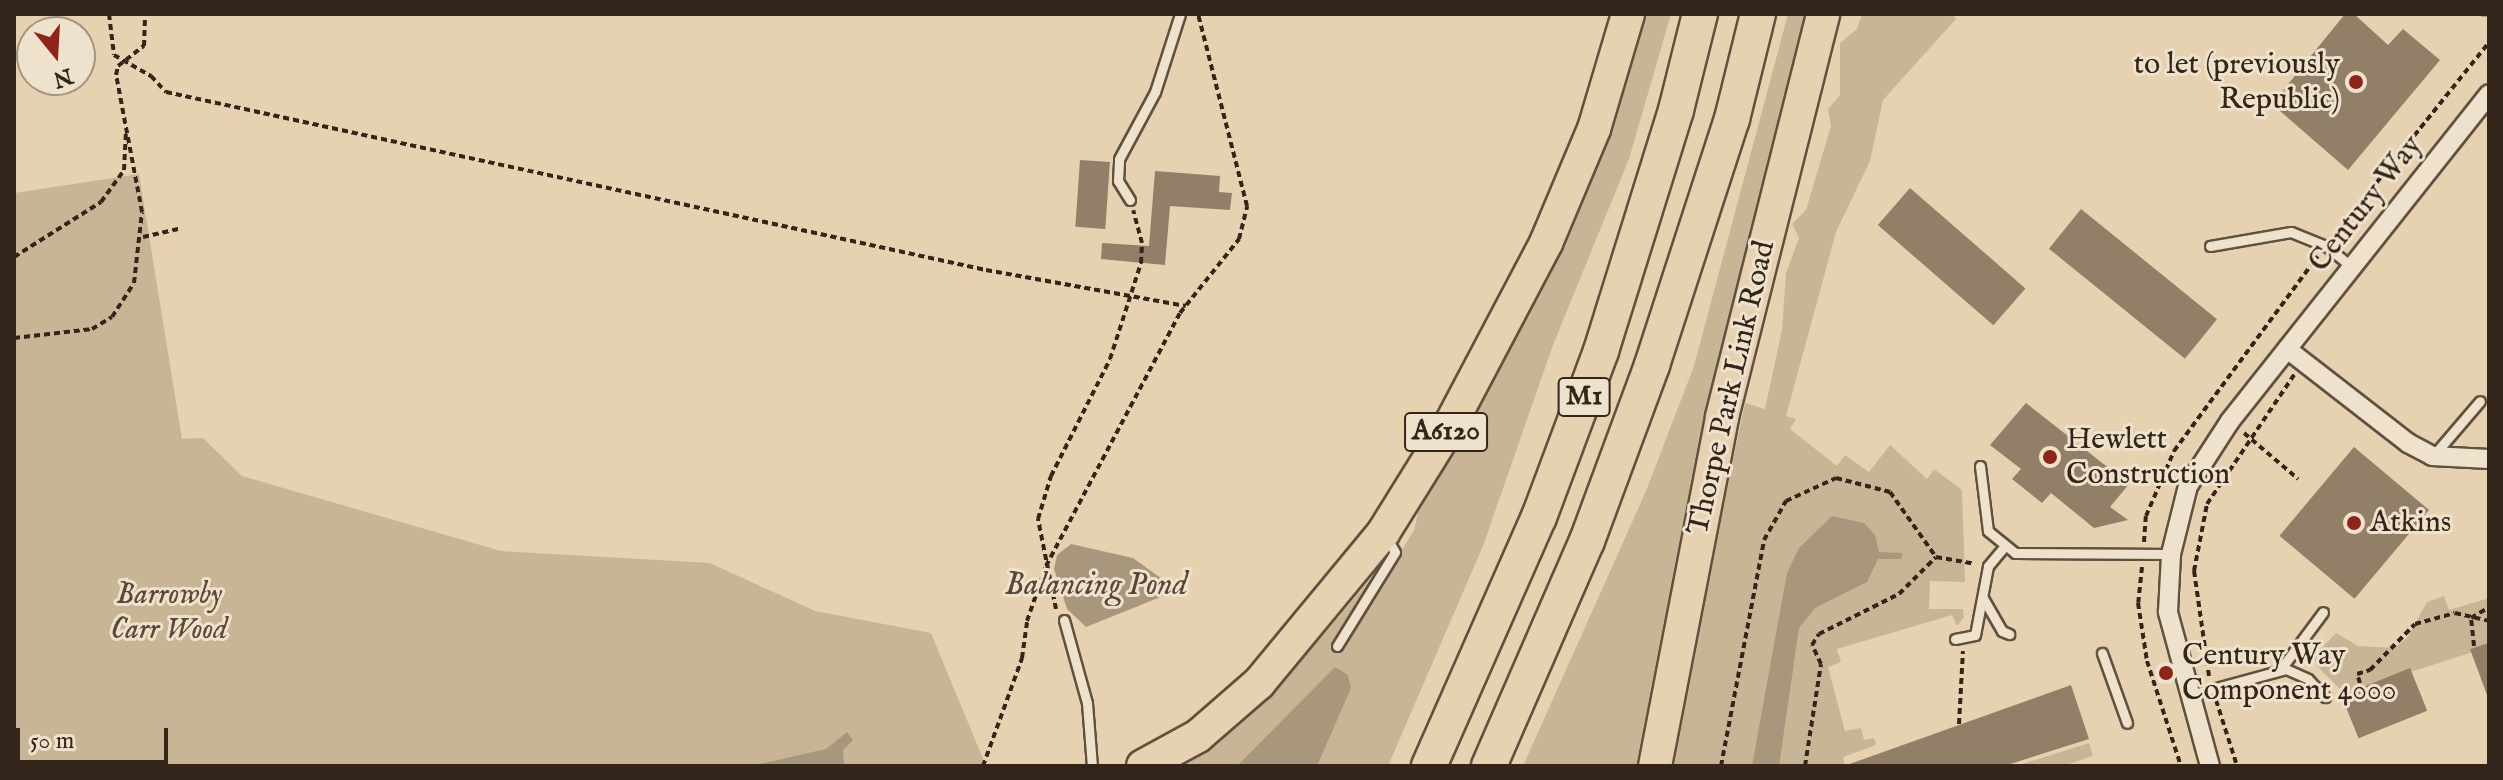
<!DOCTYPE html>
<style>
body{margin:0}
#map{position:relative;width:2503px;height:780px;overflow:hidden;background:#e6d2b0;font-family:"IM FELL English",serif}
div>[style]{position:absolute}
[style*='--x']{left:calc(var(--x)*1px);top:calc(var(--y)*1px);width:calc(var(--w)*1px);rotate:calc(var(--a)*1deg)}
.green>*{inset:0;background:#c8b596}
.water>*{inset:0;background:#a9977d}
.stream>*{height:6px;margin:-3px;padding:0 3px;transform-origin:3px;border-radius:3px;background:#a9977d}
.building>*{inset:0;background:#917f68;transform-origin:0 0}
.path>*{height:4px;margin-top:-2px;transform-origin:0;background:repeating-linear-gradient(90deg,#34251a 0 6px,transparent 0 10px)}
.roads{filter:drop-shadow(2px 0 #605040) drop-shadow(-2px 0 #605040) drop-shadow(0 2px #605040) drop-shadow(0 -2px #605040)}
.service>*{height:9px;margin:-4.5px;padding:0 4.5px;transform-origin:4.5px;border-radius:4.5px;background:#efe2cc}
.minor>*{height:18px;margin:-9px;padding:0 9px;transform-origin:9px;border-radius:9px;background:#efe2cc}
.trunk>*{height:32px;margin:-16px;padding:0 16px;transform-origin:16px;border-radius:16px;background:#e6d2b0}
.motorway>*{height:34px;margin:-17px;padding:0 17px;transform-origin:17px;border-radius:17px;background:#e6d2b0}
.dots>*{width:22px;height:22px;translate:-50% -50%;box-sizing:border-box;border:4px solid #efe2cc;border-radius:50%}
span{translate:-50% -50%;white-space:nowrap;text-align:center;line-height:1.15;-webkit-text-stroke:6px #efe2cc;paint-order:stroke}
.shield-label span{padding:2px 6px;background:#efe2cc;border:2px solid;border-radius:6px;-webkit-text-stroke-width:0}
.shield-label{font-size:28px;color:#34251a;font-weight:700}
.poi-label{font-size:30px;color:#34251a}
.right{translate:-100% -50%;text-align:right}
.left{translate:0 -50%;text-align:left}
.street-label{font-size:30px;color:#34251a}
.park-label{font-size:30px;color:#594939;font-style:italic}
.water-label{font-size:32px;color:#574738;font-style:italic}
.frame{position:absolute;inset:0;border:16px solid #34251a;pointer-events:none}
.north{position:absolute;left:16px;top:16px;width:80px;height:80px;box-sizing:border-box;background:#efe2cc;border:2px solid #a49685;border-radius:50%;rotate:162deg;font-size:22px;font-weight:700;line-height:32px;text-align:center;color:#34251a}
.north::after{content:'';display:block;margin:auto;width:28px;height:36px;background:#8f2418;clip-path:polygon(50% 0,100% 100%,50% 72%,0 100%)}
.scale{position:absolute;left:16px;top:728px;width:152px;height:36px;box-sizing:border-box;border:4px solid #34251a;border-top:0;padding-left:10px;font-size:24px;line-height:28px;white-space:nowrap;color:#34251a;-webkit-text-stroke:6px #efe2cc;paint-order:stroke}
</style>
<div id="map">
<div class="green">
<div style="clip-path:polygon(1643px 14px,1671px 14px,1629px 159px,1553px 345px,1483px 546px,1388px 766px,1182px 766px,1179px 762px,1313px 647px,1375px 574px,1346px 628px,1354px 630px,1414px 530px,1422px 495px)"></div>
<div style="clip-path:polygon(1788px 14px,1808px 14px,1680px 548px,1642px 766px,1523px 766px,1646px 491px,1694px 366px)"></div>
<div style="clip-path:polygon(1862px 14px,1952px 14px,1956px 19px,1883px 100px,1870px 161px,1836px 232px,1786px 416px,1796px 419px,1790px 429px,1837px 466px,1845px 455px,1869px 472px,1890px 445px,1927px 479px,1934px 469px,1962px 490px,1965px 582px,1930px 581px,1929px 609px,1963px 609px,1964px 617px,1957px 626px,1952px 615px,1837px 649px,1841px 662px,1828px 667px,1845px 731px,1861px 728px,1864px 740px,1874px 738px,1876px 745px,1843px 757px,1845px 766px,1674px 766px,1693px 648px,1745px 403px,1765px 409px,1782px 330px,1786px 273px,1799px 238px,1792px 224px,1806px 210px,1831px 126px,1828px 109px,1840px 95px,1840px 43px,1857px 29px)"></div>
<div style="clip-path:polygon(139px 174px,182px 439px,203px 438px,242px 476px,501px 551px,710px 563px,815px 611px,931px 633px,986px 766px,14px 766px,14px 193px)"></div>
<div style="clip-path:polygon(2444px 596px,2449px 610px,2489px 598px,2489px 647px,2344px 693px,2316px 665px,2314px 656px,2336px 633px,2358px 646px,2394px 648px,2407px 638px,2427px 602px)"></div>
<div style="clip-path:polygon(2089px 743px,2093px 756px,2063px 766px,2016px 766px)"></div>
</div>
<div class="water">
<div style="clip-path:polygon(1832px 516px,1864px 523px,1875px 535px,1879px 552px,1903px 553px,1901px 559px,1878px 559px,1867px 582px,1815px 608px,1799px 628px,1779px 766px,1752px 766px,1787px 573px,1799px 548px)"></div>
<div style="clip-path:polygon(1071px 544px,1133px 558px,1162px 579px,1163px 596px,1086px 627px,1067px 609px,1054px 569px,1057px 555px)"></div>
<div style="clip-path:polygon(1335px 667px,1348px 675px,1351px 688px,1317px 766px,1237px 766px)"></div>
<div style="clip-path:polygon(847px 732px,853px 740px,843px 750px,844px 766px,751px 766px,826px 749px)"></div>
</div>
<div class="stream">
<div style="--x:2483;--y:14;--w:6;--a:0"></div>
</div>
<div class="building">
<div style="clip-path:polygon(2345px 14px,2354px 14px,2388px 45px,2403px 29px,2440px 60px,2348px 170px,2272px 104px)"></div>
<div style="left:1080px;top:160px;width:30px;height:67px;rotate:4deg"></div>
<div style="clip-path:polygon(1155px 171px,1220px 176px,1219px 192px,1232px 193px,1230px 210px,1170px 206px,1165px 265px,1101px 259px,1102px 243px,1149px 246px)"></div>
<div style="left:1910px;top:188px;width:153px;height:49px;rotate:41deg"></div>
<div style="left:2081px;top:209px;width:175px;height:51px;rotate:39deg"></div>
<div style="clip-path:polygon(2026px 403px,2129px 484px,2110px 507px,2128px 520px,2094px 528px,2051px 493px,2042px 503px,2012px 479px,2021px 469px,1990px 445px)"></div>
<div style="left:2354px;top:447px;width:98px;height:116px;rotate:40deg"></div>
<div style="clip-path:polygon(2489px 643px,2489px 695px,2487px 695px,2470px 649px)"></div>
<div style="left:2410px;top:668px;width:46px;height:74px;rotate:68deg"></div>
<div style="clip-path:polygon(2071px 685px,2089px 739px,2004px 766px,1844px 766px)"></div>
</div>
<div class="path">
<div style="--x:109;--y:14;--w:41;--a:83"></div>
<div style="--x:114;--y:55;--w:43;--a:29.6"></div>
<div style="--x:151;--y:76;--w:22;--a:47"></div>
<div style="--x:166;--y:92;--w:839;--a:12.25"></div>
<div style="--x:986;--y:270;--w:203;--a:10.2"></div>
<div style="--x:143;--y:237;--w:37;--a:-13"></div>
<div style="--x:2333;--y:237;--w:250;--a:-51.3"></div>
<div style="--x:14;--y:257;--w:103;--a:-32.3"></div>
<div style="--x:101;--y:202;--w:39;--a:-54"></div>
<div style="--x:124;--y:170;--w:40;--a:-87.1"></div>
<div style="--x:14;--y:338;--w:79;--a:-6.6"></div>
<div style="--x:92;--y:329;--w:23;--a:-31"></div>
<div style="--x:112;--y:317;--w:40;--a:-57.1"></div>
<div style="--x:134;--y:283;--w:71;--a:-83.6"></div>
<div style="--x:142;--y:212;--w:139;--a:-100.7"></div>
<div style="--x:116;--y:75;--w:9;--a:-77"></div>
<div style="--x:118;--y:66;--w:33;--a:-38"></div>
<div style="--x:144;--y:46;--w:32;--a:-88"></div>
<div style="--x:2244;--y:433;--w:71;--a:40.4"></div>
<div style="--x:2144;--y:542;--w:26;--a:-86"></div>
<div style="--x:2146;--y:516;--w:71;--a:-66.7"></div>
<div style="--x:2174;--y:451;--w:242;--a:-53.6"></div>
<div style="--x:2142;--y:567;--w:36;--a:96"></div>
<div style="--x:2138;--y:603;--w:59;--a:81.2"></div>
<div style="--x:2147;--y:661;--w:110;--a:72.1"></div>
<div style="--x:1056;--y:609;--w:92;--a:-101.3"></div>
<div style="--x:1038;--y:519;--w:45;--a:-73.2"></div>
<div style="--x:1051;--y:476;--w:131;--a:-63.2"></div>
<div style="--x:1110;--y:359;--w:101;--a:-72.1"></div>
<div style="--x:1141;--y:263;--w:20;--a:-87"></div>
<div style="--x:1142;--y:243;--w:34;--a:-105"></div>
<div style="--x:2474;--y:646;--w:28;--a:-96"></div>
<div style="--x:2471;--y:618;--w:21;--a:-31"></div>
<div style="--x:2209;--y:676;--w:106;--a:-98.1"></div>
<div style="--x:2194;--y:571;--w:68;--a:-79"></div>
<div style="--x:2207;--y:504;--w:156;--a:-56"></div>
<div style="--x:2360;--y:683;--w:9;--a:-108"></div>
<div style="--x:2357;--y:674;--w:14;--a:-17"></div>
<div style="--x:2370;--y:670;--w:64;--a:-45.6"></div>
<div style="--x:2415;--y:624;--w:41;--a:-15.4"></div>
<div style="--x:2455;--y:613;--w:35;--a:13"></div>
<div style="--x:2216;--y:700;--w:69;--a:72.3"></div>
<div style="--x:1959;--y:724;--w:73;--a:-86.9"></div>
<div style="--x:983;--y:766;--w:115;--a:-70.1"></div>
<div style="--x:1022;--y:658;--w:37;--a:-82"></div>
<div style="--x:1027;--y:621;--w:58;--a:-70.9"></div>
<div style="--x:1046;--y:566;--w:286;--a:-62.1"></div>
<div style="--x:1180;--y:313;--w:95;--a:-51.4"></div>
<div style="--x:1239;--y:239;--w:34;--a:-76"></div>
<div style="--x:1247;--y:206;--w:198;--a:-104.3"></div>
<div style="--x:1721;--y:766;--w:230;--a:-79.2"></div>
<div style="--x:1764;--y:540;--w:45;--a:-60.6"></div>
<div style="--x:1786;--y:501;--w:55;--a:-24.7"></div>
<div style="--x:1836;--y:478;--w:56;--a:14.5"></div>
<div style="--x:1890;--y:492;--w:80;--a:54.7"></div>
<div style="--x:1936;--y:557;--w:39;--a:10"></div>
<div style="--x:1805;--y:766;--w:103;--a:-81.1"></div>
<div style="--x:1821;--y:664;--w:21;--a:-115"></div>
<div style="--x:1812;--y:645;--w:13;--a:-58"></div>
<div style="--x:1819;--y:634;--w:89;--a:-26.6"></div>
<div style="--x:1899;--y:594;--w:52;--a:-45"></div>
</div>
<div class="roads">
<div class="service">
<div style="--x:1130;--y:200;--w:22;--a:-122"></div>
<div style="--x:1118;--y:181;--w:22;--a:-87"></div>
<div style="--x:1119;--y:159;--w:76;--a:-61.8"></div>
<div style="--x:1155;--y:92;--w:82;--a:-72.2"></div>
<div style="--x:2210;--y:246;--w:82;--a:-9.8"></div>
<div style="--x:2291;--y:232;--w:38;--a:22"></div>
<div style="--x:2326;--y:246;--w:33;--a:39"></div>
<div style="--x:2433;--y:456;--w:72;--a:-49.5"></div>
<div style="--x:1980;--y:466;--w:65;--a:83"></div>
<div style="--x:1988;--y:531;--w:35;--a:39"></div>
<div style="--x:2015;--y:553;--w:156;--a:0.4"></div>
<div style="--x:1983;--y:598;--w:38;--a:60"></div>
<div style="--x:2002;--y:631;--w:8;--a:23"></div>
<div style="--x:1064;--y:620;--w:86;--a:74.5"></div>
<div style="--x:1087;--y:703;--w:63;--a:85.5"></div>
<div style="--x:1955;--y:639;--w:20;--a:-11"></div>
<div style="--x:1975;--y:635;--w:70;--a:-79.3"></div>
<div style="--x:1988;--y:566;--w:25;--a:-50"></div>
<div style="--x:1337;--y:646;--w:110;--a:-58.3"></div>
<div style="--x:1395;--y:552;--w:17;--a:-121"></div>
<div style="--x:2102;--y:653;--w:74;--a:70.3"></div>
<div style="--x:2280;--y:670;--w:72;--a:-53.4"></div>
<div style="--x:2190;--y:695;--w:99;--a:-15.2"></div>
<div style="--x:2286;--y:669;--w:24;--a:24"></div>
<div style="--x:2308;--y:679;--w:25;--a:47"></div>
</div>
<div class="minor">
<div style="--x:2287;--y:349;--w:153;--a:37.8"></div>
<div style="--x:2408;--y:443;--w:27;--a:28"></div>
<div style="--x:2432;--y:456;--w:57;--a:3"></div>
<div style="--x:2210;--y:766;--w:160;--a:-105.3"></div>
<div style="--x:2168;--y:612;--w:58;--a:-87"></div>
<div style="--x:2171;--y:554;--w:70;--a:-76"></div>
<div style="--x:2188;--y:486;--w:77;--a:-57.1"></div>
<div style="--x:2230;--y:421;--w:417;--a:-51.6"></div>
</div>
<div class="trunk">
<div style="--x:1143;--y:766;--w:63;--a:-28.6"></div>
<div style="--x:1198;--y:736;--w:81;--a:-41"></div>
<div style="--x:1259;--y:683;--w:195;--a:-50.4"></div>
<div style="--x:1383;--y:533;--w:125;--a:-58.1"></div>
<div style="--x:1449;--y:427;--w:208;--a:-62.2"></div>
<div style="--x:1546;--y:243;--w:124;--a:-67.2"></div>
<div style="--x:1594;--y:129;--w:120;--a:-73.5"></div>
<div style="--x:1655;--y:766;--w:355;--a:-79.1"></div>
<div style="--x:1722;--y:417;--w:415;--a:-75.9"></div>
</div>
<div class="motorway">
<div style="--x:1429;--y:766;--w:272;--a:-66.2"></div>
<div style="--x:1539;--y:517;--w:177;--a:-69.5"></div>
<div style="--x:1601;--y:351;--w:252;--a:-72.7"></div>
<div style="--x:1676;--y:110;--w:99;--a:-76"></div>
<div style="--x:1489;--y:766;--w:245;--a:-66.5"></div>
<div style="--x:1587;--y:541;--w:188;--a:-69.7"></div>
<div style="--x:1652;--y:365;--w:259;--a:-72"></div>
<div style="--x:1732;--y:119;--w:108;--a:-76.1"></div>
</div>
</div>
<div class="dots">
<div style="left:2356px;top:82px;background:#8f2418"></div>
<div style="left:2050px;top:457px;background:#8f2418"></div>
<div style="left:2354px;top:523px;background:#8f2418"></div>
<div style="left:2166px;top:673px;background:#8f2418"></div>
</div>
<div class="shield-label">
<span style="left:1584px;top:397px">M1</span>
<span style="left:1446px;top:432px">A6120</span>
</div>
<div class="poi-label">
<span class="right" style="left:2340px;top:82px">to let (previously<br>Republic)</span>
<span class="left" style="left:2066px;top:457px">Hewlett<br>Construction</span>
<span class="left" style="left:2370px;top:523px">Atkins</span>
<span class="left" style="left:2182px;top:673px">Century Way<br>Component 4000</span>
</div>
<div class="street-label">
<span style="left:2366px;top:204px;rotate:-52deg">Century Way</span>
<span style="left:1732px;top:388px;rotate:-77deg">Thorpe Park Link Road</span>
</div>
<div class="park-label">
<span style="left:169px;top:612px">Barrowby<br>Carr Wood</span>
</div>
<div class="water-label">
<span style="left:1096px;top:586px">Balancing Pond</span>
</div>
<div class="frame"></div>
<div class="north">N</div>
<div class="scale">50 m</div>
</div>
